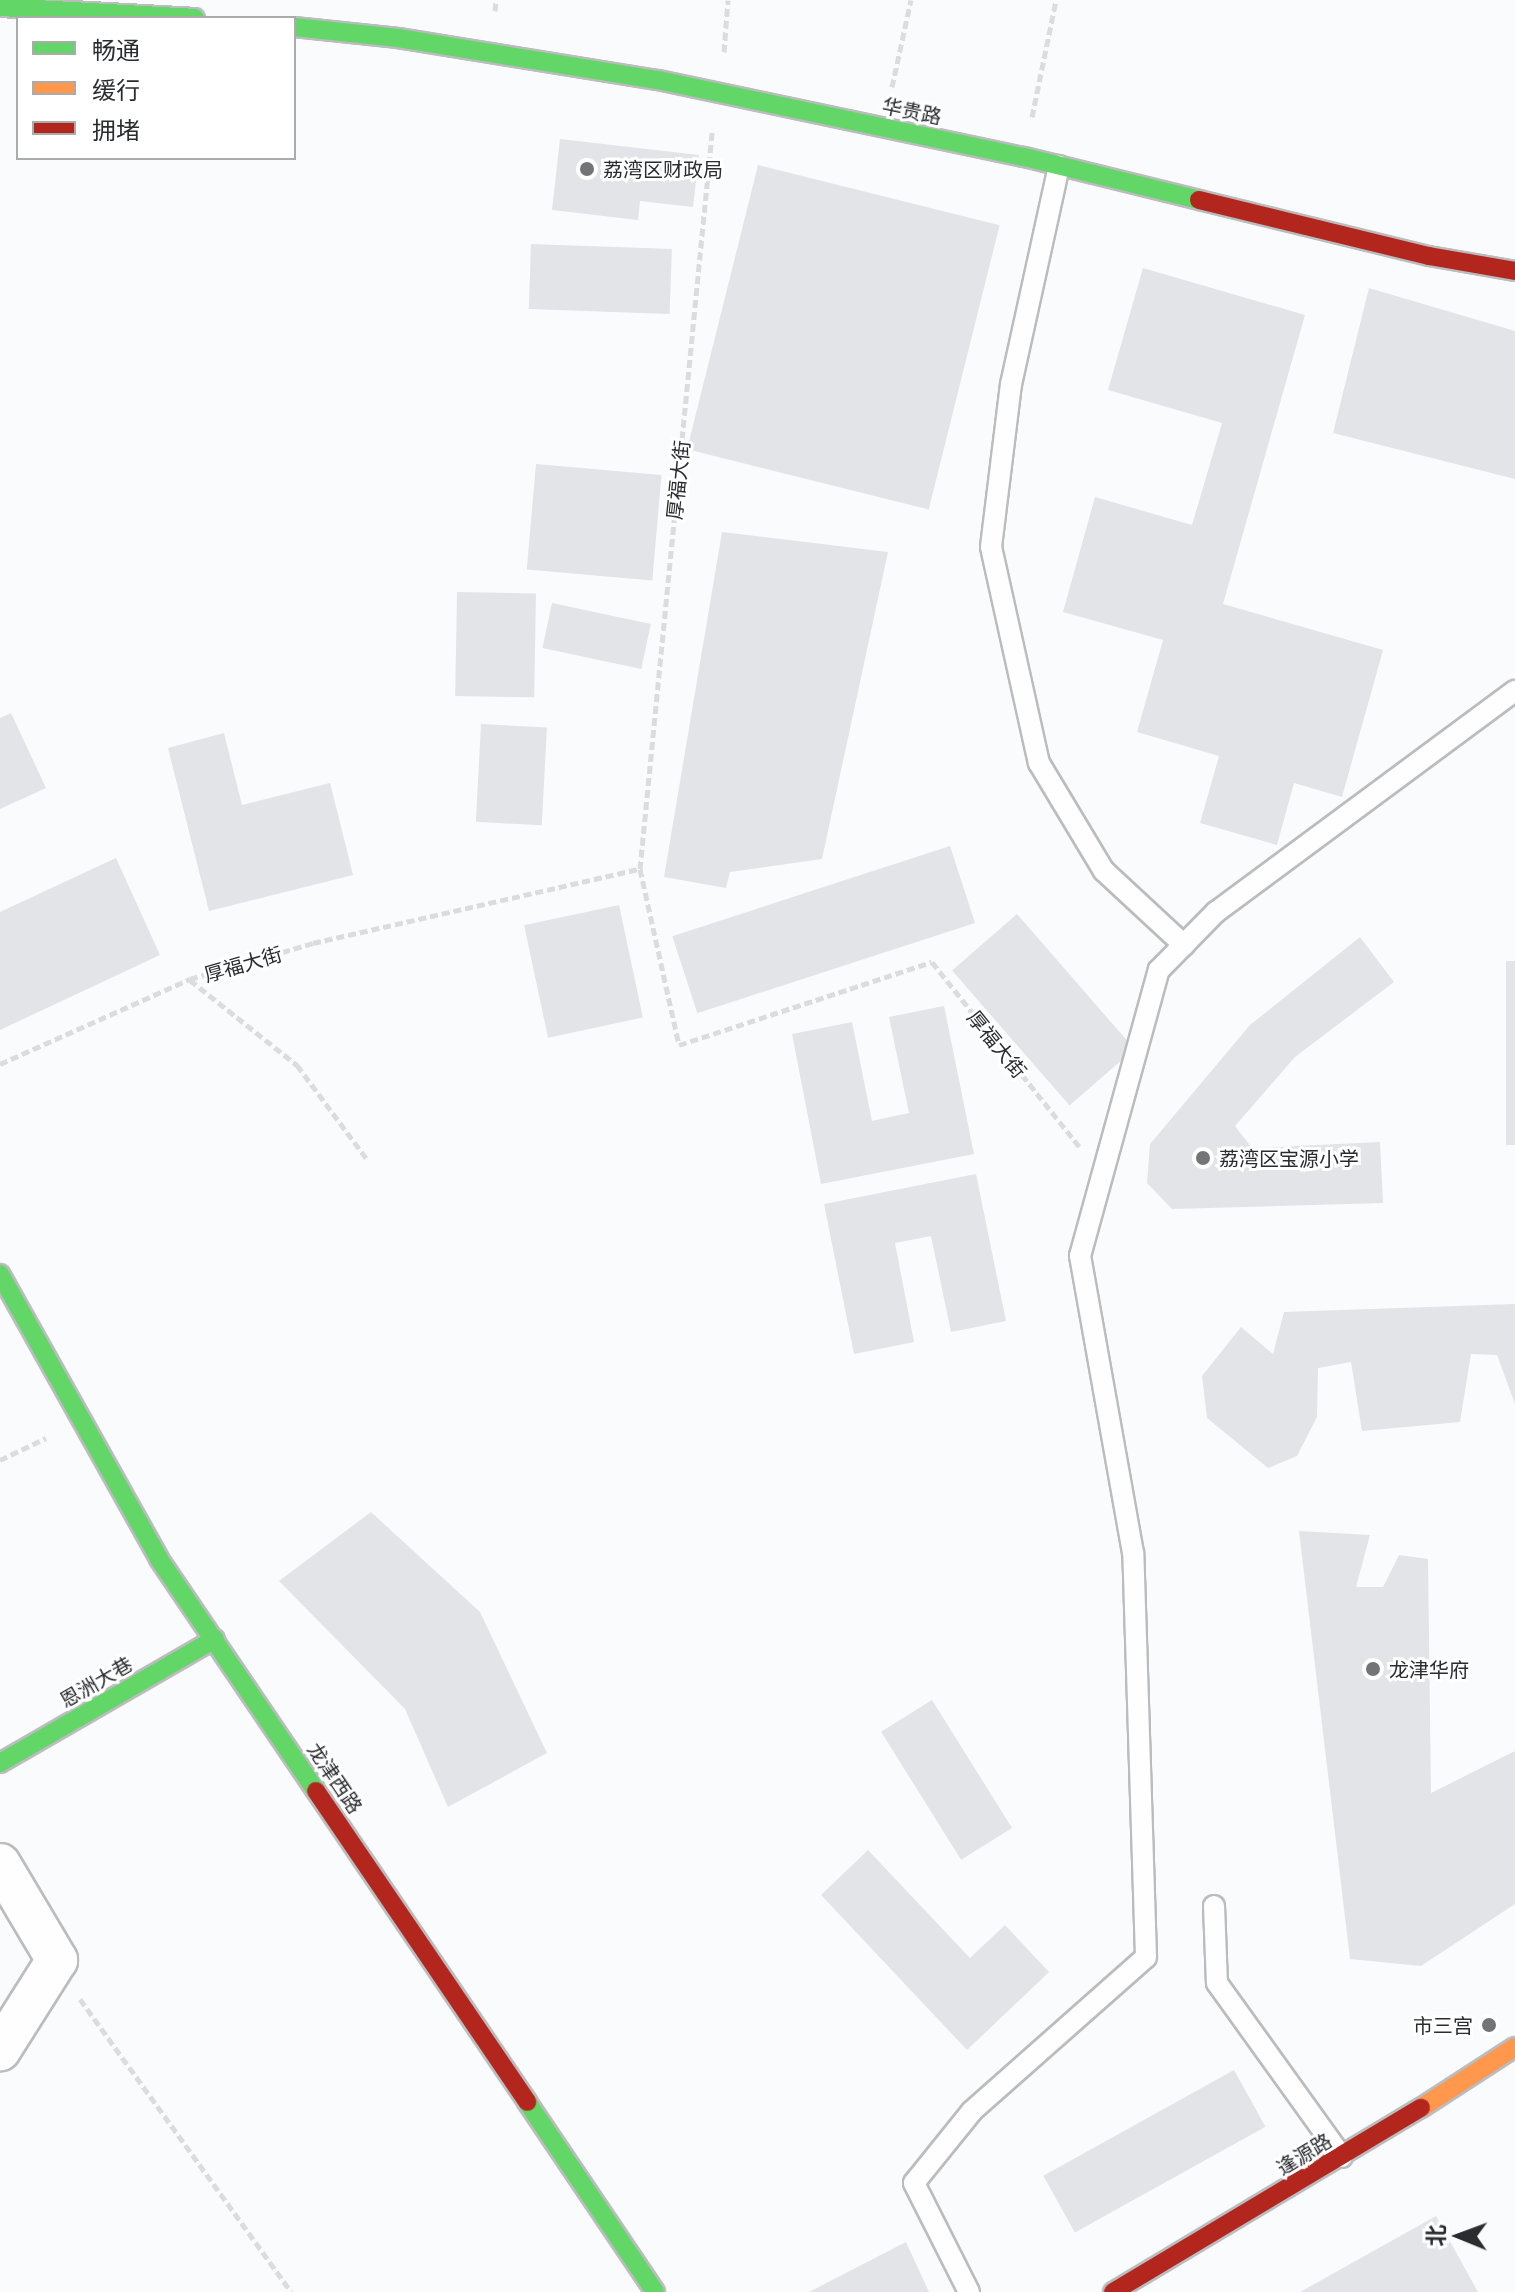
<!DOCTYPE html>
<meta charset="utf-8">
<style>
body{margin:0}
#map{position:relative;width:1515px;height:2292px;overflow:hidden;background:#fafbfd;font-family:"Open Sans","Noto Sans SC",sans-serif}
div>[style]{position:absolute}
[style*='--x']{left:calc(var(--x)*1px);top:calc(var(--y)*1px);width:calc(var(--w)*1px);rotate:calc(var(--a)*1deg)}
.building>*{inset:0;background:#e3e4e7;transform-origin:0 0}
.path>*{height:5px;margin-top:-2.5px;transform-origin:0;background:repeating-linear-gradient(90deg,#dbdcdc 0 8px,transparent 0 12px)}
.roads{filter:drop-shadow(2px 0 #bbbcbe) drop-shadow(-2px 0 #bbbcbe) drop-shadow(0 2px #bbbcbe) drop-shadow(0 -2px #bbbcbe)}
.lane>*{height:20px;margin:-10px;padding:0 10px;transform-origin:10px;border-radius:10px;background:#fefeff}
.street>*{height:40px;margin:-20px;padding:0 20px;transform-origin:20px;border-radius:20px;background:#fefeff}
.fast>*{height:18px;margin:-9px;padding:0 9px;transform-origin:9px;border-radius:9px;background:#63d668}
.slow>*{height:18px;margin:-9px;padding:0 9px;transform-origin:9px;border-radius:9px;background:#ff974d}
.jam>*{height:18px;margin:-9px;padding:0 9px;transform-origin:9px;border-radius:9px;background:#b3261e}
.dots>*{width:22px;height:22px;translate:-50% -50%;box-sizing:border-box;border:4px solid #fff;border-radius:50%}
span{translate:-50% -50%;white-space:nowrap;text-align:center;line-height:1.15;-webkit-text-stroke:6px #fff;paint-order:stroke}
.street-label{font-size:20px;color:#2b2c2f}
.poi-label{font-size:20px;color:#2b2c2f}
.left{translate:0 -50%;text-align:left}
.right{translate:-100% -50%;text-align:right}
.legend{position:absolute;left:16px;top:16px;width:280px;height:144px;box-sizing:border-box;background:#fff;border:2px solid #aaabac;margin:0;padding:10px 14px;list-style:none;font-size:24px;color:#2b2c2f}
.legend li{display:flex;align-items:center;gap:16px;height:40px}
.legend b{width:40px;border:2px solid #aaabac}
.north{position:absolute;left:1419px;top:2196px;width:80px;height:80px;-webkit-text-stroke:6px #fff;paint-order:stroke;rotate:271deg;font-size:22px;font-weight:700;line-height:32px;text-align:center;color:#2b2c2f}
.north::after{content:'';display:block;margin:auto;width:28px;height:36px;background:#2b2c2f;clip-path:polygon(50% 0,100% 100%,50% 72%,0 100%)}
</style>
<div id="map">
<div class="building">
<div style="clip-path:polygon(560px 139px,699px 155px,693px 207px,640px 201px,638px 220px,552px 210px)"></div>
<div style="left:758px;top:165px;width:249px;height:293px;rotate:14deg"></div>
<div style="left:531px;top:244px;width:141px;height:65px;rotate:2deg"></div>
<div style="clip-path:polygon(1143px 268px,1305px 315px,1223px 604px,1383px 650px,1342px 797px,1294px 783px,1277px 845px,1200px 823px,1219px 756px,1137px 732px,1163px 640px,1063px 612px,1095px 497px,1192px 525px,1222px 423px,1108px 390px)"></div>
<div style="clip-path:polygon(1369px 288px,1515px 331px,1515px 479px,1333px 433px)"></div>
<div style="left:536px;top:464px;width:126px;height:106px;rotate:5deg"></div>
<div style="clip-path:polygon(722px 532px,888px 552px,822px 859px,730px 872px,726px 888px,664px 877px)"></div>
<div style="left:457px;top:592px;width:79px;height:104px;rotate:1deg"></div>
<div style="left:552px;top:603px;width:101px;height:46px;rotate:12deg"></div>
<div style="clip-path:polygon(11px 713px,46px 788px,0 809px,0 718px)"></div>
<div style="left:481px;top:724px;width:66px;height:98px;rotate:3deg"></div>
<div style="clip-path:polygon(224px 733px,242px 805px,330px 783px,353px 875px,209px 911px,168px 748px)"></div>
<div style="left:950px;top:846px;width:81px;height:292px;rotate:72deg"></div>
<div style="clip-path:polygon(116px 858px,160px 955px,0 1030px,0 912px)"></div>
<div style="left:619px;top:905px;width:115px;height:97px;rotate:78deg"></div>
<div style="left:1017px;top:914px;width:179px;height:86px;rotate:49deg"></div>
<div style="clip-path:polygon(1360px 937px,1394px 982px,1295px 1057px,1235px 1126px,1252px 1148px,1380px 1142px,1383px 1203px,1172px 1209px,1147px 1183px,1150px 1144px,1250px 1025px)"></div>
<div style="left:1506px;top:961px;width:9px;height:184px"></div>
<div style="clip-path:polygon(944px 1006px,974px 1154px,821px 1184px,792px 1034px,852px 1022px,872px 1121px,909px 1113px,889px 1017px)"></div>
<div style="clip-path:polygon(976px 1174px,1006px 1321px,951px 1332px,931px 1236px,895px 1243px,914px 1342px,854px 1354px,824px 1204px)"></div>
<div style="clip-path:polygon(1515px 1304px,1515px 1404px,1497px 1355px,1471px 1354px,1460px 1422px,1362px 1431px,1351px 1362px,1318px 1368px,1317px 1417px,1297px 1456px,1268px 1468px,1207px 1418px,1202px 1376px,1241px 1327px,1273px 1354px,1284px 1312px)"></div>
<div style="clip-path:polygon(371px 1512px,480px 1612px,547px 1753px,448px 1807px,405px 1709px,279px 1581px)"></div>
<div style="clip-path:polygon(1299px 1531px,1370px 1535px,1356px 1587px,1383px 1587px,1399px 1555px,1428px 1559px,1431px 1793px,1515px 1751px,1515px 1904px,1421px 1966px,1350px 1959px)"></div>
<div style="left:932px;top:1700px;width:151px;height:60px;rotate:58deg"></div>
<div style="clip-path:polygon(868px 1850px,970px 1958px,1005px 1925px,1049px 1972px,967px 2050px,821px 1895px)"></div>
<div style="left:1234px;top:2070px;width:65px;height:218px;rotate:61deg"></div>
<div style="clip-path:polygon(1436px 2216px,1478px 2292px,1300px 2292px)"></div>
<div style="clip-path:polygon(906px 2242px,929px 2292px,809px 2292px)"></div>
</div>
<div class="path">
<div style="--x:495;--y:11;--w:11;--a:-85"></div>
<div style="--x:724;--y:52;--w:52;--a:-85.6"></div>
<div style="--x:892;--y:87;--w:89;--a:-77.7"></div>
<div style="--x:1032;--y:117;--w:119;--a:-78.4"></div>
<div style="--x:640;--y:869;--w:180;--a:77.5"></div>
<div style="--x:679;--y:1045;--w:266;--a:-18.2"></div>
<div style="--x:932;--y:962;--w:236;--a:51.4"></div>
<div style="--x:190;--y:980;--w:137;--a:38.5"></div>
<div style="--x:297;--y:1065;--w:116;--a:53.4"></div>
<div style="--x:0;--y:1064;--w:208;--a:-24.1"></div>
<div style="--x:190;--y:979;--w:128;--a:-16.3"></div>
<div style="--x:313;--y:943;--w:335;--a:-12.8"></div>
<div style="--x:640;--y:869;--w:740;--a:-84.41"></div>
<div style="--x:0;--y:1460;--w:51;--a:-25.6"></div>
<div style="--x:80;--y:1999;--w:361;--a:54.2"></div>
</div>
<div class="roads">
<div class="lane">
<div style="--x:1059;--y:166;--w:223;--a:102.4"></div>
<div style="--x:1011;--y:384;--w:164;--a:97"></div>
<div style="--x:991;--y:547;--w:221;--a:77.5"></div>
<div style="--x:1039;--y:763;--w:126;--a:59"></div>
<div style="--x:1104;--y:871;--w:109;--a:42.8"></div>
<div style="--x:1214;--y:1906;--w:77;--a:87.8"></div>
<div style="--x:1217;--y:1983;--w:214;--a:54.3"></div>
<div style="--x:969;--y:2292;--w:122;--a:-116.8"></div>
<div style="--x:914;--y:2183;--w:92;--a:-51.1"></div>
<div style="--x:972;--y:2111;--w:232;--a:-41.5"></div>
<div style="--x:1146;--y:1957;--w:404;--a:-91.8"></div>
<div style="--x:1133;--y:1553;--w:302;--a:-100.1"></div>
<div style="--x:1080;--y:1256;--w:297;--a:-74.6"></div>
<div style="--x:1159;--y:970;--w:81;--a:-45.5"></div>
<div style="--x:1216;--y:912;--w:372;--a:-36.5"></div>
</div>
<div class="street">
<div style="--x:0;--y:1864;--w:112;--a:59.3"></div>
<div style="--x:57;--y:1960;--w:107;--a:122.3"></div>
</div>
<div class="fast">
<div style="--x:0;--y:7;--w:195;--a:3.2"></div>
<div style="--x:294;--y:27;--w:105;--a:6"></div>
<div style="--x:398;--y:38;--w:263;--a:9.2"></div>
<div style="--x:658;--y:80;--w:374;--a:11.9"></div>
<div style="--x:1024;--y:157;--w:180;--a:13.8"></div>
<div style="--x:0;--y:1274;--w:326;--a:60.8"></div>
<div style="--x:159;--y:1559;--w:280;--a:55.9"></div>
<div style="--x:0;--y:1763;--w:248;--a:-30"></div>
<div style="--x:527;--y:2102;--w:229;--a:56"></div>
</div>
<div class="slow">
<div style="--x:1421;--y:2108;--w:112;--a:-33"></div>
</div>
<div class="jam">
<div style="--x:1199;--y:200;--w:237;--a:13.7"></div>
<div style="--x:1429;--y:256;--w:87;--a:9.9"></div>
<div style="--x:316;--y:1791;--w:376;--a:55.8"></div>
<div style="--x:1113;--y:2292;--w:359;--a:-30.9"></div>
</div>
</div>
<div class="dots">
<div style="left:587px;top:169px;background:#737477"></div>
<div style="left:1203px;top:1158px;background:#737477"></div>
<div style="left:1373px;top:1669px;background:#737477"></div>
<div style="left:1489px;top:2025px;background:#737477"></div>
</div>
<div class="street-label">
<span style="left:912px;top:111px;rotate:12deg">华贵路</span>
<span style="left:678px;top:480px;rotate:-84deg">厚福大街</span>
<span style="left:243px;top:964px;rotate:-16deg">厚福大街</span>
<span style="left:997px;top:1044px;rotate:51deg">厚福大街</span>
<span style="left:96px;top:1682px;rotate:-30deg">恩洲大巷</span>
<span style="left:335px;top:1778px;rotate:56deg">龙津西路</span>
<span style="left:1304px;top:2154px;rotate:-31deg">逢源路</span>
</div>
<div class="poi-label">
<span class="left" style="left:603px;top:169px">荔湾区财政局</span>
<span class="left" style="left:1219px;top:1158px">荔湾区宝源小学</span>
<span class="left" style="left:1389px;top:1669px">龙津华府</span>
<span class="right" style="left:1473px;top:2025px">市三宫</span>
</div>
<ul class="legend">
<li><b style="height:10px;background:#63d668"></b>畅通</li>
<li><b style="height:10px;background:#ff974d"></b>缓行</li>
<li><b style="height:10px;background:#b3261e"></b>拥堵</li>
</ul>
<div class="north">北</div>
</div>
